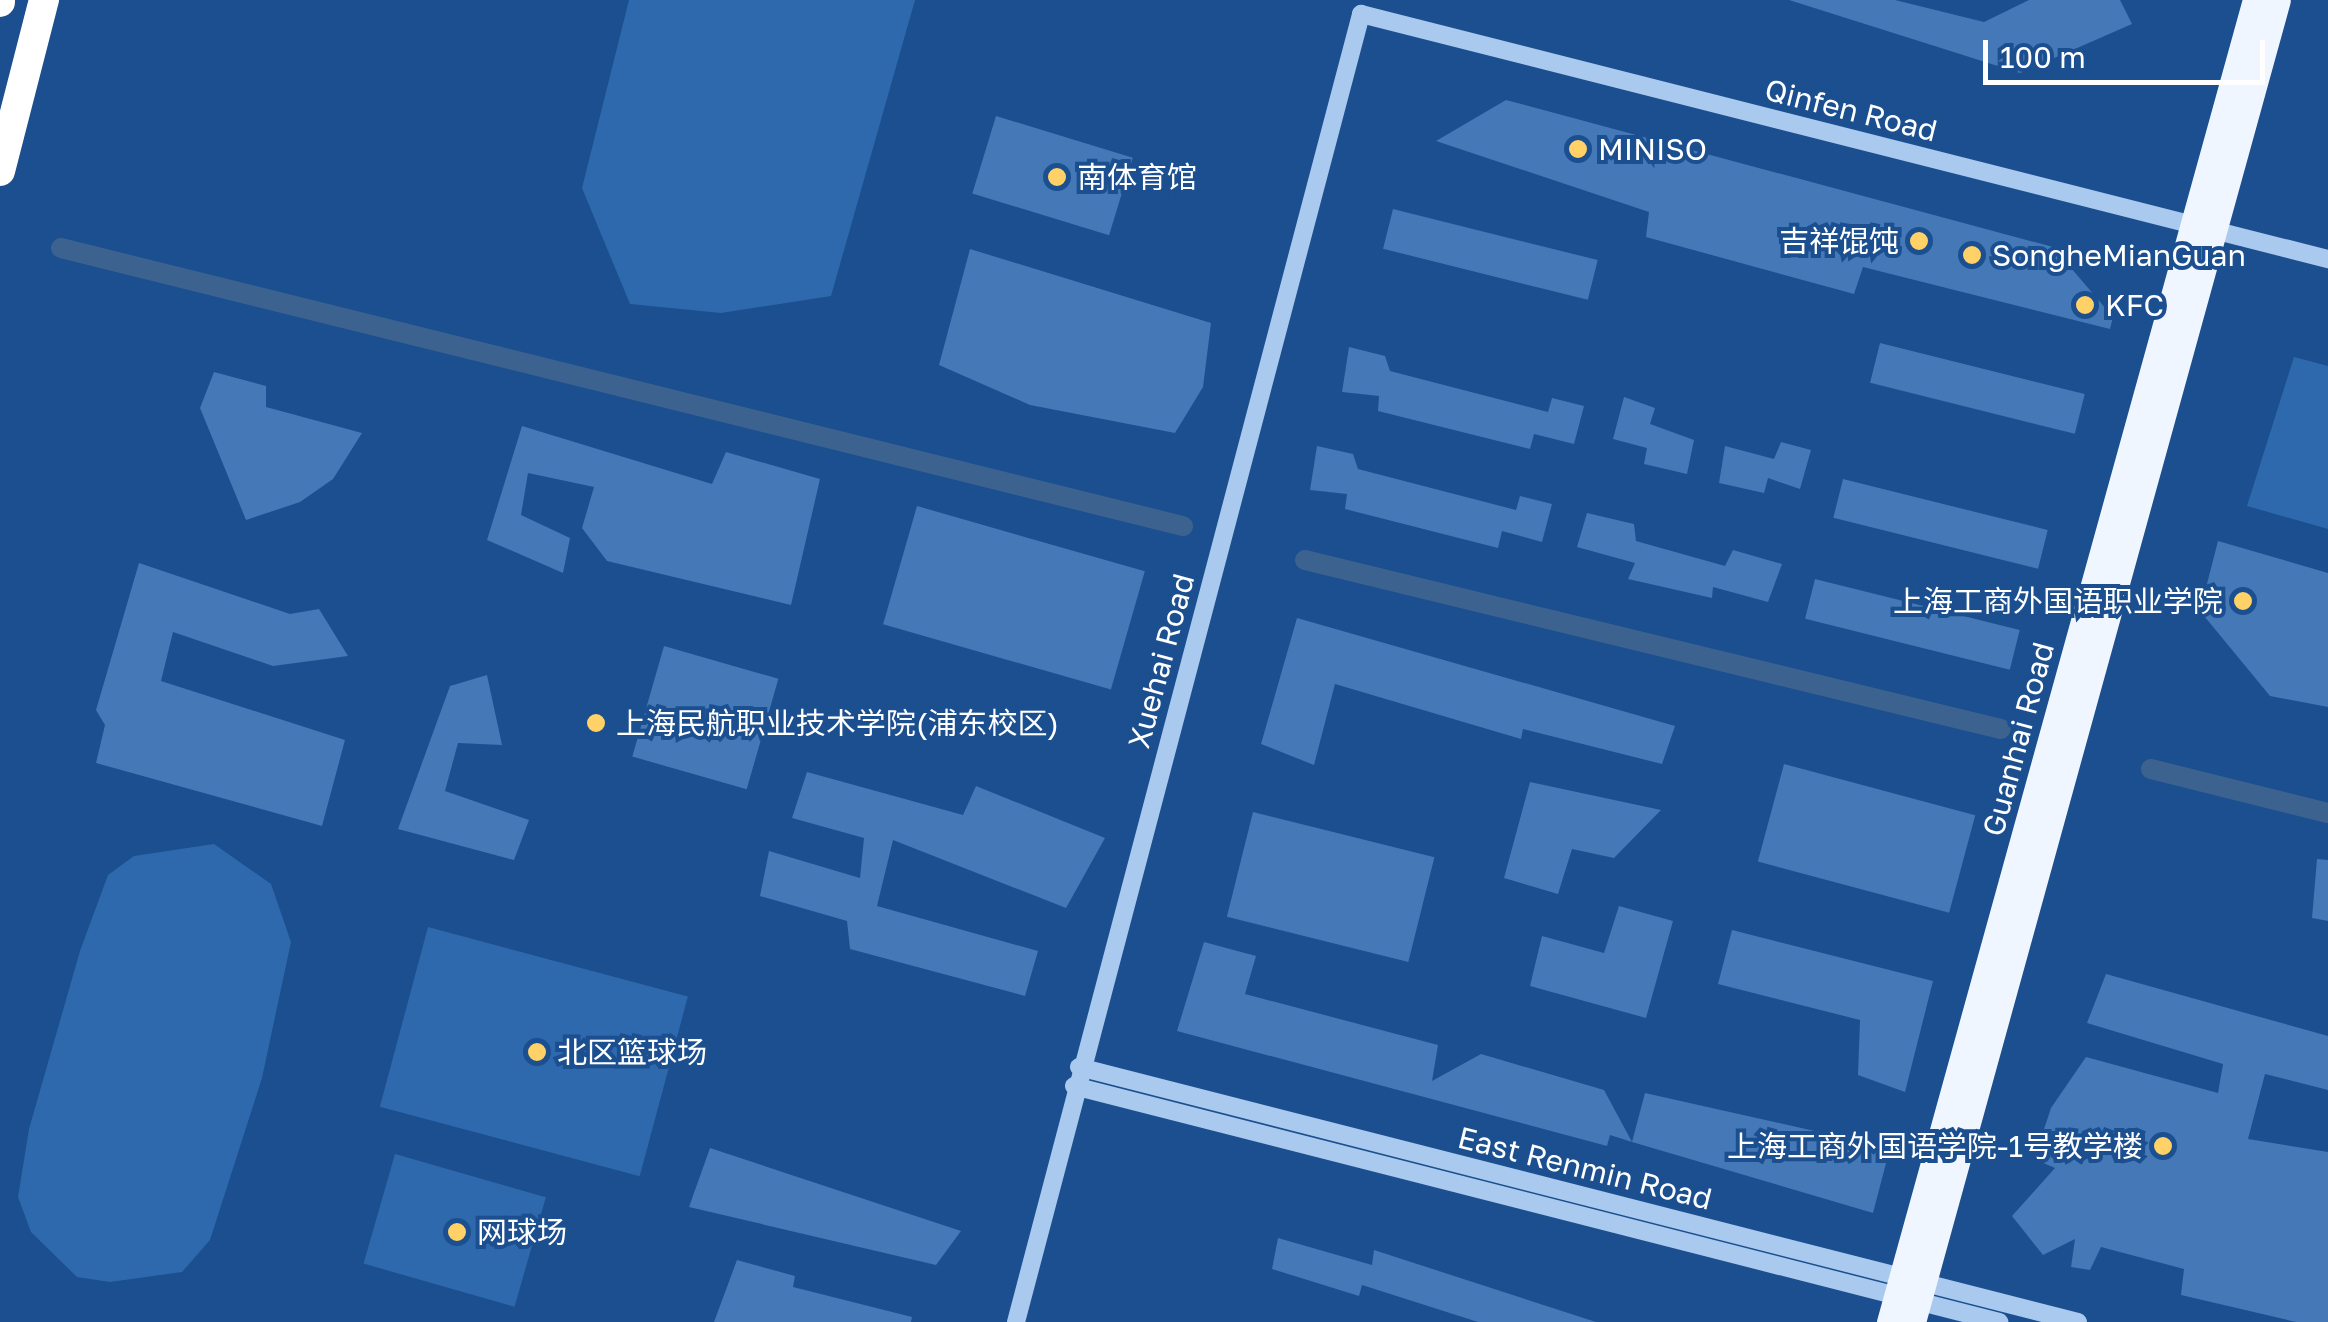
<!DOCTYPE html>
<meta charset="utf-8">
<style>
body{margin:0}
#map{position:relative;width:2328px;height:1322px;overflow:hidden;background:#1b4f8f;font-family:"Golos Text","Noto Sans SC",sans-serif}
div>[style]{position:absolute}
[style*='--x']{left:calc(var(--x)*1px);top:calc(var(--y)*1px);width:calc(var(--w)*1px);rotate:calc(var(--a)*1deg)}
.green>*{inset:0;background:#2e69ad;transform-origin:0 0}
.canal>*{height:20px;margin:-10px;padding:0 10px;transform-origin:10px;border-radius:10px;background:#3c6290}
.building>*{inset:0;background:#4478b7;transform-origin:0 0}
.minor>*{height:18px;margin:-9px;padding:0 9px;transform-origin:9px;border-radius:9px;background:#a9c9ee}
.major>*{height:25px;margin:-12.5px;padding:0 12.5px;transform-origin:12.5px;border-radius:12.5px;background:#f0f6ff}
.highway>*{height:30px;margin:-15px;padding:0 15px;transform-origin:15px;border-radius:15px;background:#fff}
.dots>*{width:28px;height:28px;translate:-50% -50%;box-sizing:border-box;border:5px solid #1b4f8f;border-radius:50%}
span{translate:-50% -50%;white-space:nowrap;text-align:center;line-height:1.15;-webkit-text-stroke:8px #1b4f8f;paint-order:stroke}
.street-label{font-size:30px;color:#fff}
.poi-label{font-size:30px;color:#fff}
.left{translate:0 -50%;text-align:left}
.right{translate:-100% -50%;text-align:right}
.scale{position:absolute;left:1983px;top:40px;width:282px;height:45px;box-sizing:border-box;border:5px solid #fff;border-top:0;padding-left:12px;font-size:30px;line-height:35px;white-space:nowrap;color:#fff;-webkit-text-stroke:8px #1b4f8f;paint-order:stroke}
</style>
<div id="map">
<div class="green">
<div style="clip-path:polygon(629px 0,915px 0,831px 296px,721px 313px,630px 304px,582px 188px)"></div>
<div style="clip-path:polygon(2294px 357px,2328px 366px,2328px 529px,2247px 506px)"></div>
<div style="clip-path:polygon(214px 844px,271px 884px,291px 942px,262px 1078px,210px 1240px,182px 1272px,110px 1282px,77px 1277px,31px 1232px,18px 1197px,29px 1129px,80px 951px,108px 875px,134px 856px)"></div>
<div style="left:428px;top:927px;width:269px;height:186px;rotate:15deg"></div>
<div style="left:395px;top:1154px;width:157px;height:114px;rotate:16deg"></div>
</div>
<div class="canal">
<div style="--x:61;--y:248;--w:1156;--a:13.92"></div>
<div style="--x:1305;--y:560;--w:716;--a:13.65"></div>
<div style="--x:2151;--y:769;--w:182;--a:14"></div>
</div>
<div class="building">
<div style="clip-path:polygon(1789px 0,1895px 0,1984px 22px,2029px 0,2120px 0,2132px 24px,2020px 73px)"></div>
<div style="clip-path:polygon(1506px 100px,2053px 247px,2113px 317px,2110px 329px,1863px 267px,1854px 294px,1646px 237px,1649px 212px,1436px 141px)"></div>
<div style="left:996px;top:116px;width:143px;height:81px;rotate:17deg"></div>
<div style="left:1393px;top:209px;width:211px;height:41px;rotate:14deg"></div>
<div style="clip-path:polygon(970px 249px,1211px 323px,1203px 387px,1175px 433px,1030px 405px,939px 365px)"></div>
<div style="left:1880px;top:343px;width:211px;height:41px;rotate:14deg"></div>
<div style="clip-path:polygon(1349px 347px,1385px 356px,1390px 371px,1548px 412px,1552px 398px,1584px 406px,1574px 444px,1534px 434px,1530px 449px,1378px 411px,1379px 396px,1342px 392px)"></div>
<div style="clip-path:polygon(214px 372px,266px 386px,266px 407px,362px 433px,333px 479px,300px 502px,246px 520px,200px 408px)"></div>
<div style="clip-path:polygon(1624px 397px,1655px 408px,1650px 424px,1694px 440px,1687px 474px,1644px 464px,1647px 448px,1613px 439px)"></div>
<div style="clip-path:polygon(522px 426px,712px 484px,726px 452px,820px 479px,791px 605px,607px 561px,582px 528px,594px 487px,528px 473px,521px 515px,570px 538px,563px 573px,487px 540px)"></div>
<div style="clip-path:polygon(1781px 442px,1811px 450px,1800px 489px,1768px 478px,1764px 493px,1719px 483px,1725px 446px,1774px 459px)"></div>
<div style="clip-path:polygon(1317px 446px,1353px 454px,1358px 469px,1516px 510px,1520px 496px,1552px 504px,1542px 542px,1502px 531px,1498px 548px,1345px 509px,1347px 494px,1310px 490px)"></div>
<div style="left:1843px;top:479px;width:211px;height:40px;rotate:14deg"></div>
<div style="left:917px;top:506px;width:237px;height:123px;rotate:16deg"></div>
<div style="clip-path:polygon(1587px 513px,1634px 524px,1636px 541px,1725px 566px,1733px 550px,1782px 564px,1768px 602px,1713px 587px,1712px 598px,1628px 579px,1635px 563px,1577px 547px)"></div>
<div style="clip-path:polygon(2218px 541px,2328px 573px,2328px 707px,2270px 696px,2200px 611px)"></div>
<div style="clip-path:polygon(139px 563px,290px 614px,319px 609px,348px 656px,273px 666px,173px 632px,161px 681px,345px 740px,322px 826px,96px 763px,105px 725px,96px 710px)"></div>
<div style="left:1815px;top:579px;width:211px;height:41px;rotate:14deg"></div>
<div style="clip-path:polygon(1297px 618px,1675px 726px,1662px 764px,1523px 729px,1521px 739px,1335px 684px,1314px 765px,1261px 744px)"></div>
<div style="left:664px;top:646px;width:119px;height:115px;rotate:16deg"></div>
<div style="clip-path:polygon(487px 675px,502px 745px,458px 743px,445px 791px,529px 820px,514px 860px,398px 829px,450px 686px)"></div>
<div style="left:1784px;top:764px;width:198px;height:101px;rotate:15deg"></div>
<div style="clip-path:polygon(807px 772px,963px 815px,976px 786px,1105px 838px,1066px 908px,893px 840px,877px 906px,1038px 951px,1025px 996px,850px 949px,847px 921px,760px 896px,769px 851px,860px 878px,864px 838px,792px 818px)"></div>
<div style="clip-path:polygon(1530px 782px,1661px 810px,1614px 858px,1572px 849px,1558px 894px,1504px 878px)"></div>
<div style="left:1253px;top:812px;width:187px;height:108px;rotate:14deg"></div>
<div style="clip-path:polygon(2317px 859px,2328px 860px,2328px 921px,2312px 918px)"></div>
<div style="clip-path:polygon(1619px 906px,1673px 921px,1646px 1018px,1530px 986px,1542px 936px,1604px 953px)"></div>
<div style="clip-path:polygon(1732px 930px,1933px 981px,1905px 1092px,1858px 1075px,1860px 1020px,1718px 984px)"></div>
<div style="clip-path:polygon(1204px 942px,1256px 956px,1245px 994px,1438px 1045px,1432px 1081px,1481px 1054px,1604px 1090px,1632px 1142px,1610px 1135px,1607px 1146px,1177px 1031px)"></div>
<div style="clip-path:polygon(2106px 974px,2328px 1036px,2328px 1090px,2265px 1074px,2248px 1139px,2328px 1152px,2328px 1322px,2296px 1322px,2181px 1295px,2184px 1269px,2101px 1247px,2090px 1270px,2071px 1267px,2075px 1239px,2043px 1255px,2012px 1216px,2055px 1168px,2034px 1159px,2051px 1108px,2086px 1057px,2218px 1093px,2223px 1064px,2087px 1023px)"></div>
<div style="clip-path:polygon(1645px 1093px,1890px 1148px,1873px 1213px,1632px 1142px)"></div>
<div style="clip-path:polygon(710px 1148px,961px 1231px,936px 1265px,689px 1207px)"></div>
<div style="clip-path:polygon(1278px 1238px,1372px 1265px,1374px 1250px,1596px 1322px,1478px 1322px,1362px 1285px,1359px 1296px,1272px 1269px)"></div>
<div style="clip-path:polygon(737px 1260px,795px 1276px,793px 1287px,912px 1317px,911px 1322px,714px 1322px)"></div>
</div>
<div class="minor">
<div style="--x:1079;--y:1067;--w:1031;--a:14.32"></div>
<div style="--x:1074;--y:1086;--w:955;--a:14.31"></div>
<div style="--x:1016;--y:1322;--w:1353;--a:-75.22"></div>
<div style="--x:1361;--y:14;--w:998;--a:14.22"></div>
</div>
<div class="major">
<div style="--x:1889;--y:1322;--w:1372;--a:-74.53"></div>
<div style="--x:1913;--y:1322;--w:1371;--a:-74.57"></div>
</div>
<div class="highway">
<div style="--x:0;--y:2;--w:2;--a:-90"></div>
<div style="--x:0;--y:171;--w:177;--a:-75.6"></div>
</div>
<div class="dots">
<div style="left:1578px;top:149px;background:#ffd166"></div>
<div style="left:1057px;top:177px;background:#ffd166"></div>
<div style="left:1919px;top:241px;background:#ffd166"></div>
<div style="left:1972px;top:255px;background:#ffd166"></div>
<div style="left:2085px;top:305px;background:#ffd166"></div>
<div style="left:2243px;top:601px;background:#ffd166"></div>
<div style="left:596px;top:723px;background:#ffd166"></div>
<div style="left:537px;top:1052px;background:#ffd166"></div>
<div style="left:2163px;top:1146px;background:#ffd166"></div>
<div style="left:457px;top:1232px;background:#ffd166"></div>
</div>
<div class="street-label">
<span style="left:1851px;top:110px;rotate:14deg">Qinfen Road</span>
<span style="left:1161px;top:661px;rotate:-75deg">Xuehai Road</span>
<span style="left:2018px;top:739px;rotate:-75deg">Guanhai Road</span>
<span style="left:1585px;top:1168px;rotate:14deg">East Renmin Road</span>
</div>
<div class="poi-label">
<span class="left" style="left:1598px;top:149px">MINISO</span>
<span class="left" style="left:1077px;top:177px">南体育馆</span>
<span class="right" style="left:1899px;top:241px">吉祥馄饨</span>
<span class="left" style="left:1992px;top:255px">SongheMianGuan</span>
<span class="left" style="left:2105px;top:305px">KFC</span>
<span class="right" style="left:2223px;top:601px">上海工商外国语职业学院</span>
<span class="left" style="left:616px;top:723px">上海民航职业技术学院(浦东校区)</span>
<span class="left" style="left:557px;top:1052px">北区篮球场</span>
<span class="right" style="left:2143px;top:1146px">上海工商外国语学院-1号教学楼</span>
<span class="left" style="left:477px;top:1232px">网球场</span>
</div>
<div class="scale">100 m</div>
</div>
